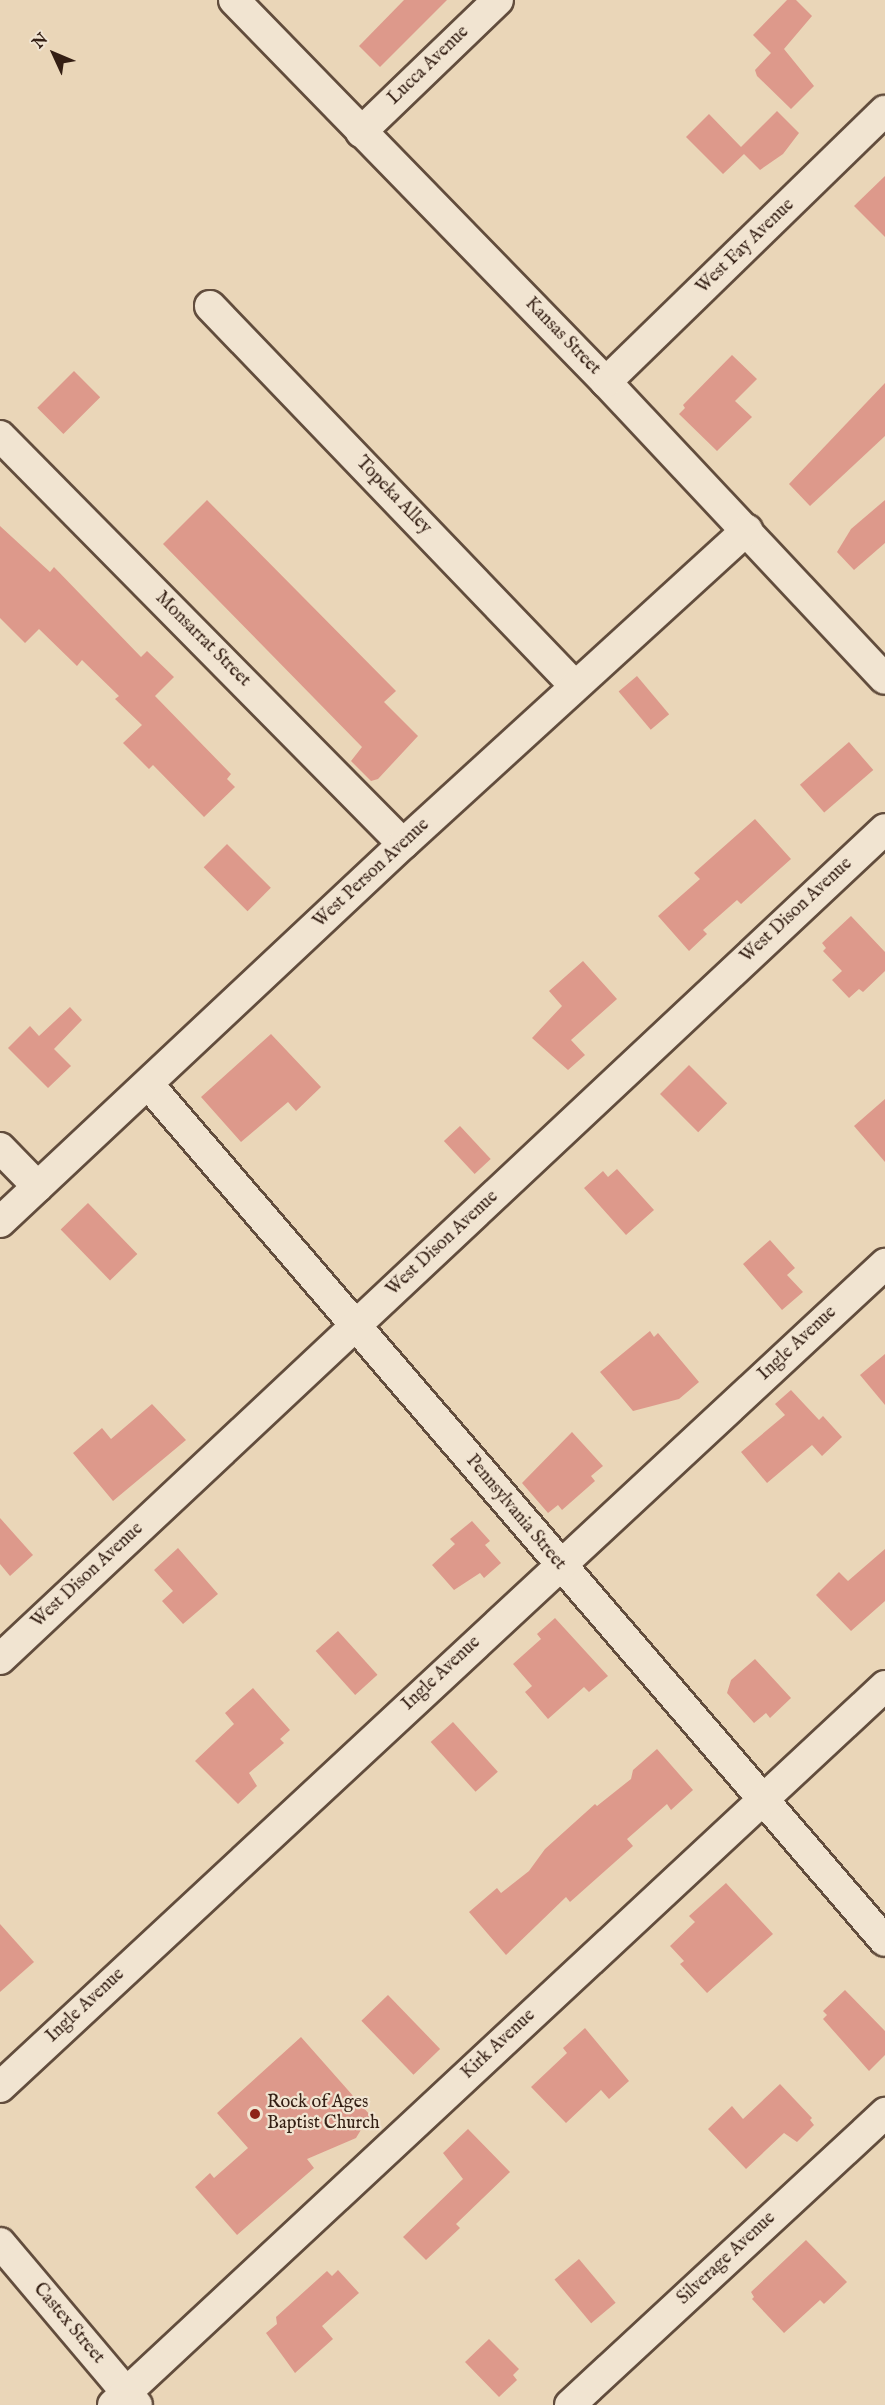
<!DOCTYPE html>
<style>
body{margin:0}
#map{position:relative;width:885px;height:2405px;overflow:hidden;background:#ead6b8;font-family:"IM FELL English",serif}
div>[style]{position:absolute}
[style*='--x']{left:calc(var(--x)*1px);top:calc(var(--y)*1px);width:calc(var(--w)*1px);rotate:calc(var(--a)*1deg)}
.building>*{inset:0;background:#dd998b;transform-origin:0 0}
.roads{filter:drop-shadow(2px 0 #624d3d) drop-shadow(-2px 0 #624d3d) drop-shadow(0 2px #624d3d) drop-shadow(0 -2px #624d3d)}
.minor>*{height:30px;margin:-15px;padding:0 15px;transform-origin:15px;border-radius:15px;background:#f1e4d1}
.dots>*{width:16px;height:16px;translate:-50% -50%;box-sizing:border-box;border:3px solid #f1e4d1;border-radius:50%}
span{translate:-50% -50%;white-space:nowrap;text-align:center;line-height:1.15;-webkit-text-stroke:4.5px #f1e4d1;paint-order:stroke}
.street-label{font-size:18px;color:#341f14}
.poi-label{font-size:18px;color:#341f14}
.left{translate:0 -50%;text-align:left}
.north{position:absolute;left:24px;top:24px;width:60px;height:60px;-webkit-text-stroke:4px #f1e4d1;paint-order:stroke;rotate:314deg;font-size:16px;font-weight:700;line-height:24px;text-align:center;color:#341f14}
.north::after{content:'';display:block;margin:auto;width:21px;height:27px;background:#341f14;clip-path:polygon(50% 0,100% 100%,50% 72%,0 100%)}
</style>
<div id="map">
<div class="building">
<div style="clip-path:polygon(404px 0,447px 0,380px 67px,359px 46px)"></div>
<div style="clip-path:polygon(787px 0,796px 0,812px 16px,784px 49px,814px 86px,791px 109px,757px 76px,755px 70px,771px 53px,753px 35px)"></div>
<div style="clip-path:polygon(777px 111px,799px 133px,783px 154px,760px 170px,744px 154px,723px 174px,686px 137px,709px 114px,741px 147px)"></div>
<div style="clip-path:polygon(885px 176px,885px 237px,854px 206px)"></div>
<div style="clip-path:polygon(732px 355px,757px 379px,735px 401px,752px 417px,717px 451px,679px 414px,685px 408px,683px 405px)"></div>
<div style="left:74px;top:371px;width:37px;height:52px;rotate:45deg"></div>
<div style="clip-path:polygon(885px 383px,885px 436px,810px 506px,789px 484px)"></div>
<div style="clip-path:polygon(207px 500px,396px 691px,384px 702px,418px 736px,378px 779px,371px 781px,351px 761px,362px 747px,163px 544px)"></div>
<div style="clip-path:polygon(885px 500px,885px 543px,854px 570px,837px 552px,851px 529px)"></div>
<div style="clip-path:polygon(0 526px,50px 572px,54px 567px,141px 657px,147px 651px,174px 677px,155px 696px,231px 774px,227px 779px,235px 787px,204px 817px,153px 765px,149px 769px,123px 743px,142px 725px,115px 699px,119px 696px,82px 660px,77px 666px,39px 629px,25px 643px,0 618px)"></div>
<div style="left:637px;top:676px;width:50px;height:24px;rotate:50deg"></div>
<div style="left:849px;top:742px;width:37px;height:65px;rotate:49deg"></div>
<div style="clip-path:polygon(755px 819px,791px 859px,741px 904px,737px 900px,703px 930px,707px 934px,689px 951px,658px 916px,700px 879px,694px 873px)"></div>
<div style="left:227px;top:844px;width:62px;height:33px;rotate:45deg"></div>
<div style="clip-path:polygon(851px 916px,885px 952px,885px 971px,863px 992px,859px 989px,849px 998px,832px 980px,842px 971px,823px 951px,826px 948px,822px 943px)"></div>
<div style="clip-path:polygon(583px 961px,617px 999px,571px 1040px,585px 1055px,568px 1070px,532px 1038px,562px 1006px,549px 991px)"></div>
<div style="clip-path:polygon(70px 1007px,82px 1020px,54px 1049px,71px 1066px,48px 1088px,8px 1048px,30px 1026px,39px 1036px)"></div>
<div style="clip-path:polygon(271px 1034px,321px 1087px,296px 1111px,288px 1102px,241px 1142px,201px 1097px)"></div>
<div style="left:689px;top:1065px;width:54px;height:41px;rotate:45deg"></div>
<div style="clip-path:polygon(885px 1099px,885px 1162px,854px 1126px)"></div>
<div style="left:460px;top:1126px;width:45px;height:22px;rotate:47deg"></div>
<div style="clip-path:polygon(617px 1169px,654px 1210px,626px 1235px,584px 1188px,603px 1171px,608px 1177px)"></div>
<div style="left:88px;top:1203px;width:71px;height:38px;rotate:46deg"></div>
<div style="clip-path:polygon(770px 1240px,795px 1268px,787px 1275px,803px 1292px,782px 1310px,743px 1264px)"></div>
<div style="clip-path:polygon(650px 1331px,654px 1337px,658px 1333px,699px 1382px,679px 1399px,633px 1411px,600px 1372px)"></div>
<div style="clip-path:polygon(885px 1354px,885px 1405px,860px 1375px)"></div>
<div style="clip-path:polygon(791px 1390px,819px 1420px,823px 1416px,842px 1437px,822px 1456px,812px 1445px,767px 1483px,741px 1452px,785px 1415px,775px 1404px)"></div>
<div style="clip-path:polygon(152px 1404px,186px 1440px,113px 1501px,73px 1453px,102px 1428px,111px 1439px)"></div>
<div style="clip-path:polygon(572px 1432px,603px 1466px,591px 1476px,595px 1481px,562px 1510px,558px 1505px,548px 1513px,522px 1483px)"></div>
<div style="clip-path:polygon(0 1518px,33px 1555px,10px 1576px,0 1564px)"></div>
<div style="clip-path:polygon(472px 1521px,490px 1541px,485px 1545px,501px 1563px,484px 1578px,480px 1573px,454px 1590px,432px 1565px,455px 1544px,450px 1539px)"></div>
<div style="clip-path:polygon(178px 1548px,218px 1594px,183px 1624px,162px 1601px,173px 1591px,154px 1570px)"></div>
<div style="clip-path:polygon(885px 1549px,885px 1601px,851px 1631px,816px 1595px,839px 1572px,848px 1581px)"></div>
<div style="clip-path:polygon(555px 1618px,608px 1676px,589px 1692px,584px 1687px,548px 1719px,525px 1692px,532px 1686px,513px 1664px,541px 1639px,537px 1634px)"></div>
<div style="left:338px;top:1631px;width:59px;height:30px;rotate:48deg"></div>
<div style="clip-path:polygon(755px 1659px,791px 1698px,770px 1718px,766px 1713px,754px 1723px,727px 1693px,731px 1680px)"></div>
<div style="clip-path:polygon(253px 1688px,290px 1730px,280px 1739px,284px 1743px,249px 1773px,257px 1786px,238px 1804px,195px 1761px,234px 1724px,225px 1713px)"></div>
<div style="left:453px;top:1722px;width:67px;height:30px;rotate:48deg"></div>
<div style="clip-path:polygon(657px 1749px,693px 1790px,671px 1810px,667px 1804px,627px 1839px,633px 1846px,570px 1902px,566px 1897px,506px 1955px,469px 1912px,497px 1888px,501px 1893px,529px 1871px,545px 1849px,595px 1804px,597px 1806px,631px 1779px,633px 1770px)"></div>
<div style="clip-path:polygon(726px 1883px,773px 1934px,707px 1993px,680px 1964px,684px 1961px,670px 1946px,695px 1922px,689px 1916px)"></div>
<div style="clip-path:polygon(0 1924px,34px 1962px,0 1992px)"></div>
<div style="clip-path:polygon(845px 1990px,885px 2031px,885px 2055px,869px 2071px,823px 2019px,827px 2015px,823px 2011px)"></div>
<div style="left:388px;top:1995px;width:75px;height:37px;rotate:46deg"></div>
<div style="clip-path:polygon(585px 2028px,629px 2081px,609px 2099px,601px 2090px,566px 2123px,531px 2087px,567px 2053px,563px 2048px)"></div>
<div style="clip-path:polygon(301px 2037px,370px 2115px,356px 2138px,307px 2159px,314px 2168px,237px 2235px,195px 2187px,210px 2173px,214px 2178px,248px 2148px,217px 2113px)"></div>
<div style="clip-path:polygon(780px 2084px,812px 2118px,810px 2120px,814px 2125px,797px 2142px,784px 2133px,746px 2169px,708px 2129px,732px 2106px,743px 2119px)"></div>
<div style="clip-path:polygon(468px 2129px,510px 2172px,456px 2224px,460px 2228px,426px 2260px,403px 2237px,463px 2179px,443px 2153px)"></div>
<div style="clip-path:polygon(806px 2240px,847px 2282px,824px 2304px,820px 2300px,784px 2333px,752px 2299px,754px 2297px,751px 2292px)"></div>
<div style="left:579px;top:2259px;width:57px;height:32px;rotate:50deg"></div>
<div style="clip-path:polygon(338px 2270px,359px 2293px,322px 2326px,333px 2339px,295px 2373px,266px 2333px,277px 2324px,276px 2317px,327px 2271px,332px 2276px)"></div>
<div style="clip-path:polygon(489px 2339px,519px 2369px,513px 2375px,517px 2380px,499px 2397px,465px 2362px)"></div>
</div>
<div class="roads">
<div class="minor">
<div style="--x:234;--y:0;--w:533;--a:45.76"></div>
<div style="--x:606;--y:382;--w:407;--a:46.8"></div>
<div style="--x:361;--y:132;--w:190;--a:-43.9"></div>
<div style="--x:210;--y:306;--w:527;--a:46.15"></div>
<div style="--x:606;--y:382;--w:389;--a:-44.2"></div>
<div style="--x:0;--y:436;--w:573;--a:45.35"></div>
<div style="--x:148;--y:1084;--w:1130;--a:49.31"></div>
<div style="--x:0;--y:1148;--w:54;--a:45.7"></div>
<div style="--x:0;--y:1222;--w:553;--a:-43.17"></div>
<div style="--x:403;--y:844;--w:466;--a:-42.4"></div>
<div style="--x:0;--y:1659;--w:1213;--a:-43.16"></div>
<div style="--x:0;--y:2087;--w:1209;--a:-42.92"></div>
<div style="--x:0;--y:2243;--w:212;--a:49.8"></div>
<div style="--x:113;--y:2405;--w:1055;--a:-42.96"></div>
<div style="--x:570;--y:2405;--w:430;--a:-42.8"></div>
</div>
</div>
<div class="dots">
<div style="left:255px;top:2114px;background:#8f2418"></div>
</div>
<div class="street-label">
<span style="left:429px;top:66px;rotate:-44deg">Lucca Avenue</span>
<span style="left:746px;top:247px;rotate:-44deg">West Fay Avenue</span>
<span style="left:562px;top:337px;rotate:46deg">Kansas Street</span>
<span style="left:393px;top:496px;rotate:46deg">Topeka Alley</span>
<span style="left:202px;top:640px;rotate:45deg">Monsarrat Street</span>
<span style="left:372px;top:874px;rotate:-43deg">West Person Avenue</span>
<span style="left:797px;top:911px;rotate:-43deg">West Dison Avenue</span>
<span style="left:443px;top:1244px;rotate:-43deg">West Dison Avenue</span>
<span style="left:798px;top:1344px;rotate:-43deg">Ingle Avenue</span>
<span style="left:515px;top:1513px;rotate:50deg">Pennsylvania Street</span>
<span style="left:88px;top:1576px;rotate:-43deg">West Dison Avenue</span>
<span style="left:442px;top:1674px;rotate:-43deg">Ingle Avenue</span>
<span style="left:86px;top:2006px;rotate:-43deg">Ingle Avenue</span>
<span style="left:499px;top:2045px;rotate:-43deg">Kirk Avenue</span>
<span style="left:727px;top:2259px;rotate:-43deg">Silverage Avenue</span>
<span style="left:68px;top:2324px;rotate:50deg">Castex Street</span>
</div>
<div class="poi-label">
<span class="left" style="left:267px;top:2114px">Rock of Ages<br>Baptist Church</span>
</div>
<div class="north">N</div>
</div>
